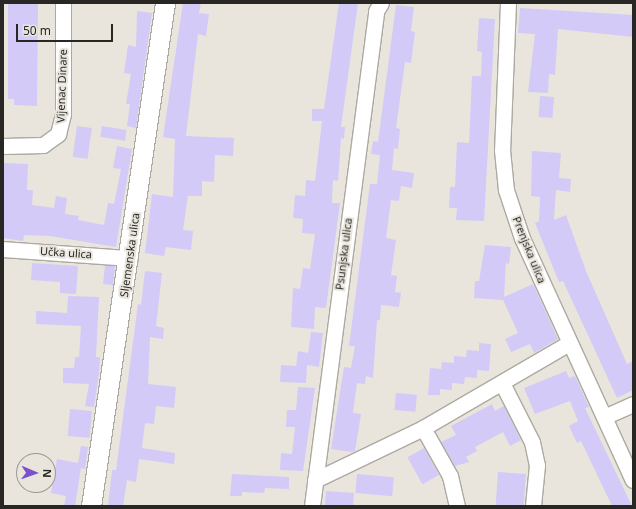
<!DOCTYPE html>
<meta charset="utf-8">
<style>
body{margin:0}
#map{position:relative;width:636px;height:509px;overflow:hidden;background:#e9e5dd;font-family:"Noto Sans",sans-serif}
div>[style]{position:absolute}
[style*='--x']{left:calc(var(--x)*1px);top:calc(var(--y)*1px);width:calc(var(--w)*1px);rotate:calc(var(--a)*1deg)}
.building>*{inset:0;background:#d3caf8;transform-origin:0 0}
.roads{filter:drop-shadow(1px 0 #aca9a1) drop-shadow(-1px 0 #aca9a1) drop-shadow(0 1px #aca9a1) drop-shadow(0 -1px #aca9a1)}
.minor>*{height:15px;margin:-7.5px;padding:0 7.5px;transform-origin:7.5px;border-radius:7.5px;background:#fff}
.tertiary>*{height:19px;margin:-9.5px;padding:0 9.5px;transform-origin:9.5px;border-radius:9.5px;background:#fff}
span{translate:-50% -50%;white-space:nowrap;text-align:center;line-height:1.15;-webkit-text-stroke:4px #e9e5dd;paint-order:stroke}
.street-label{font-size:11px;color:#282724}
.frame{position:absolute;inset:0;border:4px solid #282724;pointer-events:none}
.north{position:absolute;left:16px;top:453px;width:40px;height:40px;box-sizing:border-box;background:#e9e5dd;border:1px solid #9c9993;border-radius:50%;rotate:92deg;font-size:11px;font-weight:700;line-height:16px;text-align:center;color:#282724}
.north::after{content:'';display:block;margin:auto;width:14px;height:18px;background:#7a53cc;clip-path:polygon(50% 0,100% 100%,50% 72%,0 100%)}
.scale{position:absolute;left:16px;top:24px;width:97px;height:18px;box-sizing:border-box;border:2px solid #282724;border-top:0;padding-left:5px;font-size:12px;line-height:14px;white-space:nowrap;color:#282724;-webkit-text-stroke:3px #e9e5dd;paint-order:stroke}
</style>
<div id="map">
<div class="building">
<div style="clip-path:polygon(8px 3px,38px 3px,37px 106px,14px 105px,14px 99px,8px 99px)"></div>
<div style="clip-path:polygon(183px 3px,201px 3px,199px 13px,209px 14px,206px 36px,198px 34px,186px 136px,234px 138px,233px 156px,215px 155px,214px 182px,202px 181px,202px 196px,188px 196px,183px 230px,193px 231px,191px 250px,166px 247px,164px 256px,145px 253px,152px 194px,173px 197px,175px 139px,163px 137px)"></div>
<div style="clip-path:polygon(339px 3px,358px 3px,341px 127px,345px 127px,344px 139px,341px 138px,338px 181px,333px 180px,332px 203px,340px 203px,326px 308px,315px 307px,314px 329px,291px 327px,293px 288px,300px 289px,303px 268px,310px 269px,315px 234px,302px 233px,303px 219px,293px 218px,295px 195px,305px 196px,306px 180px,315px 181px,322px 121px,312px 121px,312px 109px,324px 109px)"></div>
<div style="clip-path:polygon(396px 5px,414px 7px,411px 31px,415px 32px,411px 63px,405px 62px,396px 128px,400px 129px,398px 149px,394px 148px,392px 170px,414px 173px,412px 188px,401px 186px,399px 201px,391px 200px,386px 238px,396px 240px,391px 275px,397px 276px,395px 292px,401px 293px,399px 307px,381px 305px,380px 320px,377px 320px,373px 378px,366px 376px,365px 384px,357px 383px,353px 413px,361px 414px,355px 451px,352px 452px,331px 449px,344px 367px,351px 368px,355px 346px,349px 346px,370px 184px,377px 184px,380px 155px,371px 154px,373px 141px,378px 142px)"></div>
<div style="clip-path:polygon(520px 8px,633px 15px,633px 37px,558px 29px,555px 75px,549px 74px,548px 93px,528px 92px,535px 34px,518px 33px)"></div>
<div style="clip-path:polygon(137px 11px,152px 13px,136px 128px,127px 126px,130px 104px,126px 104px,131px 74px,124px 73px,128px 45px,136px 47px)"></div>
<div style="clip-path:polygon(479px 18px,495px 19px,484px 221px,456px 220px,457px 208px,449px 208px,450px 187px,455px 187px,457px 142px,469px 143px,472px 76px,481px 76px,482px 52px,477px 51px)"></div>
<div style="left:540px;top:96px;width:14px;height:21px;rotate:4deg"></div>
<div style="left:77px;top:126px;width:15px;height:31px;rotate:8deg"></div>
<div style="left:102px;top:126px;width:25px;height:11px;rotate:9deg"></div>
<div style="clip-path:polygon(117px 146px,132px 149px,116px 247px,50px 236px,24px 235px,23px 241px,3px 238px,3px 163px,28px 164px,27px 190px,33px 190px,32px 205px,54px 208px,56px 196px,67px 198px,65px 214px,79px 216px,78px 220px,104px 225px,108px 203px,114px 204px,121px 169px,113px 168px)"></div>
<div style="clip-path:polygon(532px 151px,561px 153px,559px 178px,571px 179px,570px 192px,556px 190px,554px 220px,566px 215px,586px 271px,627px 364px,633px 361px,633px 390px,617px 398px,563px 281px,559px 282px,535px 223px,539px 221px,540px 197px,531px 196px)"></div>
<div style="clip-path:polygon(485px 245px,511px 247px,509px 264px,506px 263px,504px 297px,533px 284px,558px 339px,534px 353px,530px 344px,511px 352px,505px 339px,518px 333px,503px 300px,474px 298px,475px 281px,479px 281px)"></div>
<div style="clip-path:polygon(32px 263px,78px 266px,76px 294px,60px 293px,60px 282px,31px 280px)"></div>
<div style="left:105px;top:265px;width:10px;height:19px;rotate:6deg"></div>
<div style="clip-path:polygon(145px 271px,162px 273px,156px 326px,164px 328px,163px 339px,150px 337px,148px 384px,176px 387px,174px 408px,156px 406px,154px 424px,145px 423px,142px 448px,175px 453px,174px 464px,139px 459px,136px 482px,127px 480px,123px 506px,108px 506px,112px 470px,116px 470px,138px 304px,141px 305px)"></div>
<div style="clip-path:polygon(68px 296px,99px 297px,96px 357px,100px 357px,99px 373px,94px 407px,85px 406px,89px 384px,63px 383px,63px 368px,74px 368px,75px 357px,79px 357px,81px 326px,36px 324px,36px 311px,67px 313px)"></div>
<div style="clip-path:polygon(311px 332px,323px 333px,319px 367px,307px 365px,306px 383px,280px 382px,281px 365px,296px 366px,298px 351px,308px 353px)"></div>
<div style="clip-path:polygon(479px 343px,491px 344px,489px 371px,477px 370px,477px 378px,465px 377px,464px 384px,452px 383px,452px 390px,440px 389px,440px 395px,428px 395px,430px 368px,441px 369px,442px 362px,454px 363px,454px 356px,466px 357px,467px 350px,479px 351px)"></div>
<div style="clip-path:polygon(566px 371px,569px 378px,575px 376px,589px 407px,585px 408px,632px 506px,612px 506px,581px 441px,577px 443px,569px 426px,578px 421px,570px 401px,535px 414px,524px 388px)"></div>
<div style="clip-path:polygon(298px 387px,315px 388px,303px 471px,280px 470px,281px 453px,292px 454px,295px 427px,286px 427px,287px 410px,296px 410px)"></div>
<div style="left:396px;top:393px;width:21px;height:17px;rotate:5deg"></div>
<div style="clip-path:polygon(492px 404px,495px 411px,504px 406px,521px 440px,510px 446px,503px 432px,475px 447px,477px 451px,466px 457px,469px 462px,455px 466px,441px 442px,456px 435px,451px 426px)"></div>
<div style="left:70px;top:409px;width:22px;height:27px;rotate:5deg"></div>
<div style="clip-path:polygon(81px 446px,88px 447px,85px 469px,81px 468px,75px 506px,64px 506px,66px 496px,51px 493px,57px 459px,78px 463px)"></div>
<div style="left:424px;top:448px;width:31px;height:19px;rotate:61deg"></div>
<div style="left:498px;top:472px;width:28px;height:34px;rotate:4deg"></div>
<div style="clip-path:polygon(232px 474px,289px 477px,289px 489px,265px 488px,264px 493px,242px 492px,242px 496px,230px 496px)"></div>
<div style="left:357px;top:474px;width:37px;height:19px;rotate:5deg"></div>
<div style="left:326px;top:491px;width:28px;height:15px;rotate:4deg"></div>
</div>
<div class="roads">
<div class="minor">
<div style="--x:508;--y:3;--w:147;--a:92.3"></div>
<div style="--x:502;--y:150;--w:40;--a:84.3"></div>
<div style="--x:506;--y:190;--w:51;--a:71.6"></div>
<div style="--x:522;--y:238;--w:266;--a:65.4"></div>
<div style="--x:3;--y:146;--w:40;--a:-1.4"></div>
<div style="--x:43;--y:145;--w:19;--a:-36"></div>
<div style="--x:58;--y:134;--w:21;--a:-76"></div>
<div style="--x:63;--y:114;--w:111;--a:-90"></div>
<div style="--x:3;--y:249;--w:127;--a:4.1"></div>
<div style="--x:502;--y:383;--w:66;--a:63"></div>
<div style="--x:532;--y:442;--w:24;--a:78"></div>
<div style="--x:537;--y:465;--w:41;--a:95.6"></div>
<div style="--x:606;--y:416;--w:30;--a:-24"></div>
<div style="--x:423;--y:428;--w:55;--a:60.6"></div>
<div style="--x:450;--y:476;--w:31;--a:77"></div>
<div style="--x:315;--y:480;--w:120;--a:-25.7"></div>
<div style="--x:423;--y:428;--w:169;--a:-30.2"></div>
<div style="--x:312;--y:506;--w:499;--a:-82.6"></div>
<div style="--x:376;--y:11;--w:9;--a:-58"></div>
</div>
<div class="tertiary">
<div style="--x:91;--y:506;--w:508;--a:-81.63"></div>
</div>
</div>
<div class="street-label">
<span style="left:62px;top:86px;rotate:-88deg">Vijenac Dinare</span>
<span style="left:529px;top:250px;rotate:68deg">Prenjska ulica</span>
<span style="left:66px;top:253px;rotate:4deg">Učka ulica</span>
<span style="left:344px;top:254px;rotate:-83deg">Psunjska ulica</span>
<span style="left:130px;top:255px;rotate:-82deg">Sljemenska ulica</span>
</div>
<div class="frame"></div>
<div class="north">N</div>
<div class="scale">50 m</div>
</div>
